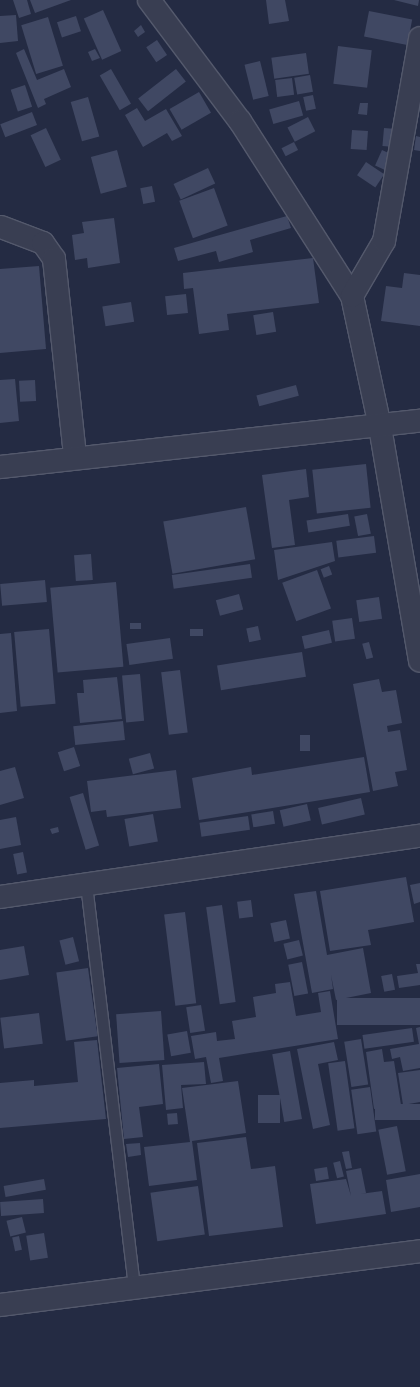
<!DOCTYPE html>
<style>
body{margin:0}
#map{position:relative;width:420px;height:1387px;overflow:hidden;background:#242b43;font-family:Ubuntu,sans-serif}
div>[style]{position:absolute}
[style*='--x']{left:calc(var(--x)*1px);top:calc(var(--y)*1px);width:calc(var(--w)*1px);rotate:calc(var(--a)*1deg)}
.building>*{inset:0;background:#404863;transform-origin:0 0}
.roads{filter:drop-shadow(1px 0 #54596c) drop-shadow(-1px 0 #54596c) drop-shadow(0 1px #54596c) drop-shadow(0 -1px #54596c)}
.service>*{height:11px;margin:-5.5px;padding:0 5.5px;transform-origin:5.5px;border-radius:5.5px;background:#393e52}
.minor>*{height:22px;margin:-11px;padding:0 11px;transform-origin:11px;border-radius:11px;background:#393e52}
span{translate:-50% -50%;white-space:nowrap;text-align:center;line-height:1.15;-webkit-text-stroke:4px #1d2338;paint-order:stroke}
</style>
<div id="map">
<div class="building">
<div style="clip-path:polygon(13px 0,27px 0,31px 14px,19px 18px)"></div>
<div style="clip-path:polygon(30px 0,71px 0,35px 13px)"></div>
<div style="clip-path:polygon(266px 0,285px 0,289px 21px,269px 24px)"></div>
<div style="clip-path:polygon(394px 0,419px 0,418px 6px)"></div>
<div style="left:103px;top:10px;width:45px;height:21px;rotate:66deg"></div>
<div style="left:369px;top:11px;width:44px;height:26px;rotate:11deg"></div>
<div style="clip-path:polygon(16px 15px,18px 41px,0 43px,0 16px)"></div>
<div style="left:76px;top:16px;width:16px;height:20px;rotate:72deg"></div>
<div style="left:48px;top:17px;width:51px;height:28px;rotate:73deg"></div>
<div style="clip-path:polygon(141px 25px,145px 32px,138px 37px,134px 31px)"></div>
<div style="left:157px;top:40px;width:18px;height:13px;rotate:56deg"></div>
<div style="left:338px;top:46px;width:34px;height:38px;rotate:7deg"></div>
<div style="clip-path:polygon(24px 49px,37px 80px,64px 69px,71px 87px,44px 99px,46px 104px,38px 108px,16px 53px)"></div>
<div style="clip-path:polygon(95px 49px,100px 58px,92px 61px,88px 52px)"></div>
<div style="left:306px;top:53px;width:21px;height:35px;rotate:82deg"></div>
<div style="left:260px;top:61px;width:36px;height:16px;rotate:76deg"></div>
<div style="left:111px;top:69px;width:40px;height:13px;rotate:60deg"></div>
<div style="left:176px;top:69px;width:16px;height:48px;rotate:52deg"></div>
<div style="left:310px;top:75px;width:17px;height:16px;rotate:80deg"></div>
<div style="left:292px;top:78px;width:17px;height:17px;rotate:83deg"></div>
<div style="left:25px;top:85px;width:23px;height:15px;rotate:72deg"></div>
<div style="left:199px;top:92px;width:24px;height:34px;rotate:60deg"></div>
<div style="left:313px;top:95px;width:14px;height:10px;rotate:78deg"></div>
<div style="left:88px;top:97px;width:41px;height:18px;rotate:74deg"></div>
<div style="left:299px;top:101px;width:15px;height:31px;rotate:74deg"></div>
<div style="clip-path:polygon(360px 103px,368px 103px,367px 115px,358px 114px)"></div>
<div style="clip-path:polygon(137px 108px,145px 121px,166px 109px,182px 136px,172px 141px,167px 133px,143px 147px,125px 115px)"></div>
<div style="left:32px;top:112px;width:14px;height:34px;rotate:69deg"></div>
<div style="left:308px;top:117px;width:16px;height:23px;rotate:63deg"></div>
<div style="left:46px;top:128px;width:35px;height:17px;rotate:65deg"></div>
<div style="left:384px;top:128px;width:12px;height:18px;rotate:5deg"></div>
<div style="left:352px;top:130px;width:16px;height:19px;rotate:4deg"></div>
<div style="clip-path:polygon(416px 136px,420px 137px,420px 151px,414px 150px)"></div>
<div style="left:294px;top:142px;width:9px;height:14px;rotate:63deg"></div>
<div style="left:117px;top:150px;width:38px;height:27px;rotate:75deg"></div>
<div style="left:382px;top:150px;width:12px;height:17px;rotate:24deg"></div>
<div style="left:366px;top:162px;width:22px;height:16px;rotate:34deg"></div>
<div style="left:208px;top:168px;width:17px;height:38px;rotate:65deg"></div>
<div style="left:152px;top:186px;width:16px;height:12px;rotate:79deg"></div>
<div style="left:214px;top:188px;width:40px;height:37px;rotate:70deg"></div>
<div style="clip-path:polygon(287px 216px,291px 228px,250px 240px,253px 252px,219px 262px,216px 251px,178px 261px,174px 248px)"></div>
<div style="clip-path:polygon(114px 218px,120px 263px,88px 268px,87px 258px,75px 260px,72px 235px,84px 233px,82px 222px)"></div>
<div style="clip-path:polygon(313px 258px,319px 303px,227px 314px,229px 330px,199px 334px,193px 288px,184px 289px,183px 273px)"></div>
<div style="clip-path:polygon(39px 266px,46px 349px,0 353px,0 269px)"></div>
<div style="clip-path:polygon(404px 273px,420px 275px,420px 326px,381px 321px,386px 286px,402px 288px)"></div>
<div style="left:186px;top:294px;width:19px;height:21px;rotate:84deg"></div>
<div style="left:131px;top:302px;width:20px;height:29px;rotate:81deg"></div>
<div style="left:273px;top:312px;width:20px;height:20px;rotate:81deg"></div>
<div style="clip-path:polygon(15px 379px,19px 421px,0 423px,0 380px)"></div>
<div style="left:35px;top:380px;width:21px;height:16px;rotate:87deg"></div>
<div style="left:296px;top:385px;width:11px;height:41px;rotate:75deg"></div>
<div style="left:366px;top:464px;width:44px;height:54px;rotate:84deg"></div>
<div style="clip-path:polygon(306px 469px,309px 497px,289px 500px,295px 545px,272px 548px,262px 475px)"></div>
<div style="left:246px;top:507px;width:53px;height:84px;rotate:80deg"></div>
<div style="left:348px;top:514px;width:12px;height:42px;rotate:81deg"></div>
<div style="left:367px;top:514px;width:20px;height:13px;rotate:79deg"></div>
<div style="left:374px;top:536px;width:17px;height:38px;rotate:83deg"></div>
<div style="clip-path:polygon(332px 542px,335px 561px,278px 580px,274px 550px)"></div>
<div style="left:91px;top:554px;width:26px;height:17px;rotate:86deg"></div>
<div style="left:250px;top:564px;width:14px;height:79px;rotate:82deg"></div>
<div style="left:329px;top:566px;width:9px;height:9px;rotate:69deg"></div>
<div style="left:317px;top:570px;width:41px;height:37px;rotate:70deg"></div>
<div style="left:45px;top:580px;width:22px;height:45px;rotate:85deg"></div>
<div style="left:116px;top:582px;width:85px;height:66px;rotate:85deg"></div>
<div style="left:239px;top:594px;width:16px;height:24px;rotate:75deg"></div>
<div style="left:379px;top:597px;width:22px;height:23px;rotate:82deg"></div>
<div style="left:352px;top:618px;width:21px;height:20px;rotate:82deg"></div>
<div style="left:141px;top:623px;width:6px;height:11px;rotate:90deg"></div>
<div style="left:258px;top:626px;width:14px;height:12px;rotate:78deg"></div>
<div style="left:49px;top:629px;width:75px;height:35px;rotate:85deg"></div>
<div style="left:203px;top:629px;width:7px;height:13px;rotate:90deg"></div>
<div style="left:329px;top:630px;width:13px;height:28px;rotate:77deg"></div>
<div style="clip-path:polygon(11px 633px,17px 711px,0 713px,0 634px)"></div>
<div style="left:170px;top:638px;width:21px;height:44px;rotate:82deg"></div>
<div style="left:369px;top:642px;width:16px;height:7px;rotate:75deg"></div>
<div style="left:302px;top:652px;width:25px;height:86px;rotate:81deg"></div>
<div style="left:180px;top:670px;width:63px;height:19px;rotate:83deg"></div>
<div style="left:140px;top:674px;width:47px;height:18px;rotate:85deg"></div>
<div style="clip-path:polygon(117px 677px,122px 719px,80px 723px,77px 693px,84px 693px,83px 680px)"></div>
<div style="clip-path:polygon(379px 679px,382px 692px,396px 690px,402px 723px,387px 726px,388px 732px,400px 730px,407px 770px,395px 772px,398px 786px,373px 791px,353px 684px)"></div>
<div style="left:123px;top:721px;width:19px;height:50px;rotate:84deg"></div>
<div style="left:300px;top:735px;width:10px;height:16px"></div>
<div style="left:74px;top:747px;width:20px;height:17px;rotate:72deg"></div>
<div style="left:150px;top:753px;width:16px;height:22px;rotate:75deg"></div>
<div style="clip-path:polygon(364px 757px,370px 792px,199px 820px,192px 778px,251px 767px,252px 775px)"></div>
<div style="clip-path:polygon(15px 767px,24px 798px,0 805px,0 771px)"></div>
<div style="clip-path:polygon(176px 770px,181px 808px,107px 817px,106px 810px,91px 812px,87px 781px)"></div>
<div style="left:83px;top:793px;width:55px;height:14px;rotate:73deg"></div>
<div style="left:361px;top:798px;width:17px;height:44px;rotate:77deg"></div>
<div style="left:307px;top:804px;width:17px;height:28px;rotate:77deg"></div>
<div style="left:273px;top:811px;width:13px;height:22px;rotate:81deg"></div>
<div style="left:153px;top:814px;width:28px;height:29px;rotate:80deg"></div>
<div style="left:248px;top:816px;width:14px;height:49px;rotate:82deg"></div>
<div style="clip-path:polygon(16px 817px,21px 845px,0 849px,0 820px)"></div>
<div style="clip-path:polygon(58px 827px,59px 832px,52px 834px,50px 829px)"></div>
<div style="left:23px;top:852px;width:21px;height:10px;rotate:79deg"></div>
<div style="clip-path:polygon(406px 877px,414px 922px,368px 930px,371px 945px,330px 951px,320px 891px)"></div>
<div style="clip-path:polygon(420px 883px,420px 902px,414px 904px,410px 885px)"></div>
<div style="clip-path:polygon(316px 891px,327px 955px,363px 948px,371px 993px,336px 1000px,331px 975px,333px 989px,312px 993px,294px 894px)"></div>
<div style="left:251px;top:900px;width:17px;height:14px;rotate:83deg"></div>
<div style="left:222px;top:905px;width:98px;height:16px;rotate:82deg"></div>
<div style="left:185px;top:912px;width:92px;height:21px;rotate:83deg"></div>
<div style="left:286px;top:920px;width:19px;height:16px;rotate:78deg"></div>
<div style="left:73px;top:937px;width:25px;height:14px;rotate:76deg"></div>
<div style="left:299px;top:940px;width:16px;height:16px;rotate:76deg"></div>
<div style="clip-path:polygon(24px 946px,29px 975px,0 980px,0 950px)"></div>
<div style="left:302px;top:962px;width:32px;height:14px;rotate:79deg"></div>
<div style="clip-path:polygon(416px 964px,420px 964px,420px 985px,399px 988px,397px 976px,418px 973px)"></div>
<div style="left:88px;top:968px;width:69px;height:32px;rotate:82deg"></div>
<div style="left:392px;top:974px;width:16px;height:11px;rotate:79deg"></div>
<div style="clip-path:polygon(290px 982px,296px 1016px,321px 1012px,318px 993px,330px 991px,338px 1039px,219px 1058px,223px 1081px,211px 1083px,206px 1057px,195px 1059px,191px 1036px,216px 1032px,217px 1041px,235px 1039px,232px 1021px,256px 1017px,253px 997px,276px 993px,275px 984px)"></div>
<div style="left:420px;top:998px;width:27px;height:83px;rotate:90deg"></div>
<div style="left:201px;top:1005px;width:26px;height:15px;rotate:81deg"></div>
<div style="left:161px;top:1011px;width:49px;height:45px;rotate:86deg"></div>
<div style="left:39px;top:1013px;width:31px;height:39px;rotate:83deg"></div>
<div style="clip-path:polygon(420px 1027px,420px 1068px,403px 1071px,400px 1057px,392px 1059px,390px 1049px,419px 1044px,416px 1028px)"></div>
<div style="left:412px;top:1028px;width:14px;height:50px;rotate:82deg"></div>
<div style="left:187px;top:1031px;width:22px;height:20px;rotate:80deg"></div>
<div style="left:361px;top:1039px;width:46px;height:17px;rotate:81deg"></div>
<div style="clip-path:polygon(97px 1040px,106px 1119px,0 1128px,0 1083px,34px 1080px,34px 1086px,78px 1082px,74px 1042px)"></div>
<div style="clip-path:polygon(334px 1042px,338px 1060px,318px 1064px,330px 1125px,313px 1129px,297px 1049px)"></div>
<div style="clip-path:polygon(382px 1049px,384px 1062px,394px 1061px,401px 1105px,374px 1109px,366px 1052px)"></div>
<div style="left:290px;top:1051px;width:69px;height:18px;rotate:80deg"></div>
<div style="left:345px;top:1061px;width:68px;height:17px;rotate:82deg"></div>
<div style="clip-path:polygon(204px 1062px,206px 1084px,181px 1085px,183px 1108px,166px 1110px,162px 1065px)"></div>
<div style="clip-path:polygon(159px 1064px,163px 1104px,139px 1107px,143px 1137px,124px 1139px,117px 1068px)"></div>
<div style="clip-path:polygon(420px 1070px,420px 1102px,403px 1105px,398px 1073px)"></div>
<div style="clip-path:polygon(238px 1081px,246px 1133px,192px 1141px,197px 1180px,149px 1186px,144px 1147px,190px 1142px,182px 1088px)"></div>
<div style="left:370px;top:1087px;width:45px;height:19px;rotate:82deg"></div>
<div style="left:280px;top:1095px;width:28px;height:22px;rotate:90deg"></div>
<div style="left:420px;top:1104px;width:16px;height:45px;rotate:90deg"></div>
<div style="left:177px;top:1113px;width:11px;height:10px;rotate:85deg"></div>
<div style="left:397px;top:1126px;width:46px;height:19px;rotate:79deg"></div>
<div style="clip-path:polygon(246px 1137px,251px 1169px,275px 1166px,283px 1227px,209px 1236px,197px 1143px)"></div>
<div style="clip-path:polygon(140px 1143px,141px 1155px,128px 1157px,126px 1144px)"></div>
<div style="clip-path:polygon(349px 1151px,352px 1168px,346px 1169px,342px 1152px)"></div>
<div style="left:340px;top:1161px;width:16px;height:7px;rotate:76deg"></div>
<div style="left:327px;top:1167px;width:12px;height:13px;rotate:81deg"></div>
<div style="clip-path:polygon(361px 1168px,366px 1193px,360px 1194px,382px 1191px,386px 1214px,316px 1224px,310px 1184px,346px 1179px,351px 1196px,346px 1171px)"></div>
<div style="clip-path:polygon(420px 1174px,420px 1207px,391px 1212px,386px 1180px)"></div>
<div style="left:44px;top:1179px;width:11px;height:41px;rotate:80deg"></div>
<div style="left:198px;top:1186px;width:49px;height:48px;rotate:82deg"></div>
<div style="left:43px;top:1199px;width:14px;height:43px;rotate:86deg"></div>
<div style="left:22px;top:1217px;width:16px;height:16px;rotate:76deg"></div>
<div style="left:44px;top:1233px;width:25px;height:18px;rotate:81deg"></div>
<div style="left:19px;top:1236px;width:14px;height:7px;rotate:78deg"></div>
</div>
<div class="roads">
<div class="service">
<div style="--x:86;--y:884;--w:407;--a:83.2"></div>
</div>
<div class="minor">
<div style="--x:149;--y:0;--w:151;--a:53.1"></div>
<div style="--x:240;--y:121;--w:208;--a:57.4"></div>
<div style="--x:352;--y:296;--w:134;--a:77.9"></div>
<div style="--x:380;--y:427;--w:237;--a:80.3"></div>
<div style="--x:1;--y:227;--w:45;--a:20.9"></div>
<div style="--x:43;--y:243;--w:19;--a:55"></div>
<div style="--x:54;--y:259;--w:198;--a:83.9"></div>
<div style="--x:352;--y:296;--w:64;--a:-59.8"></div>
<div style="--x:384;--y:241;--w:206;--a:-79.9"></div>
<div style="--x:0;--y:467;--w:423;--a:-6.3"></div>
<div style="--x:0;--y:897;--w:424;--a:-8.3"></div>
<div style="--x:0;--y:1305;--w:423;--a:-7.3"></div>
</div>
</div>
</div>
